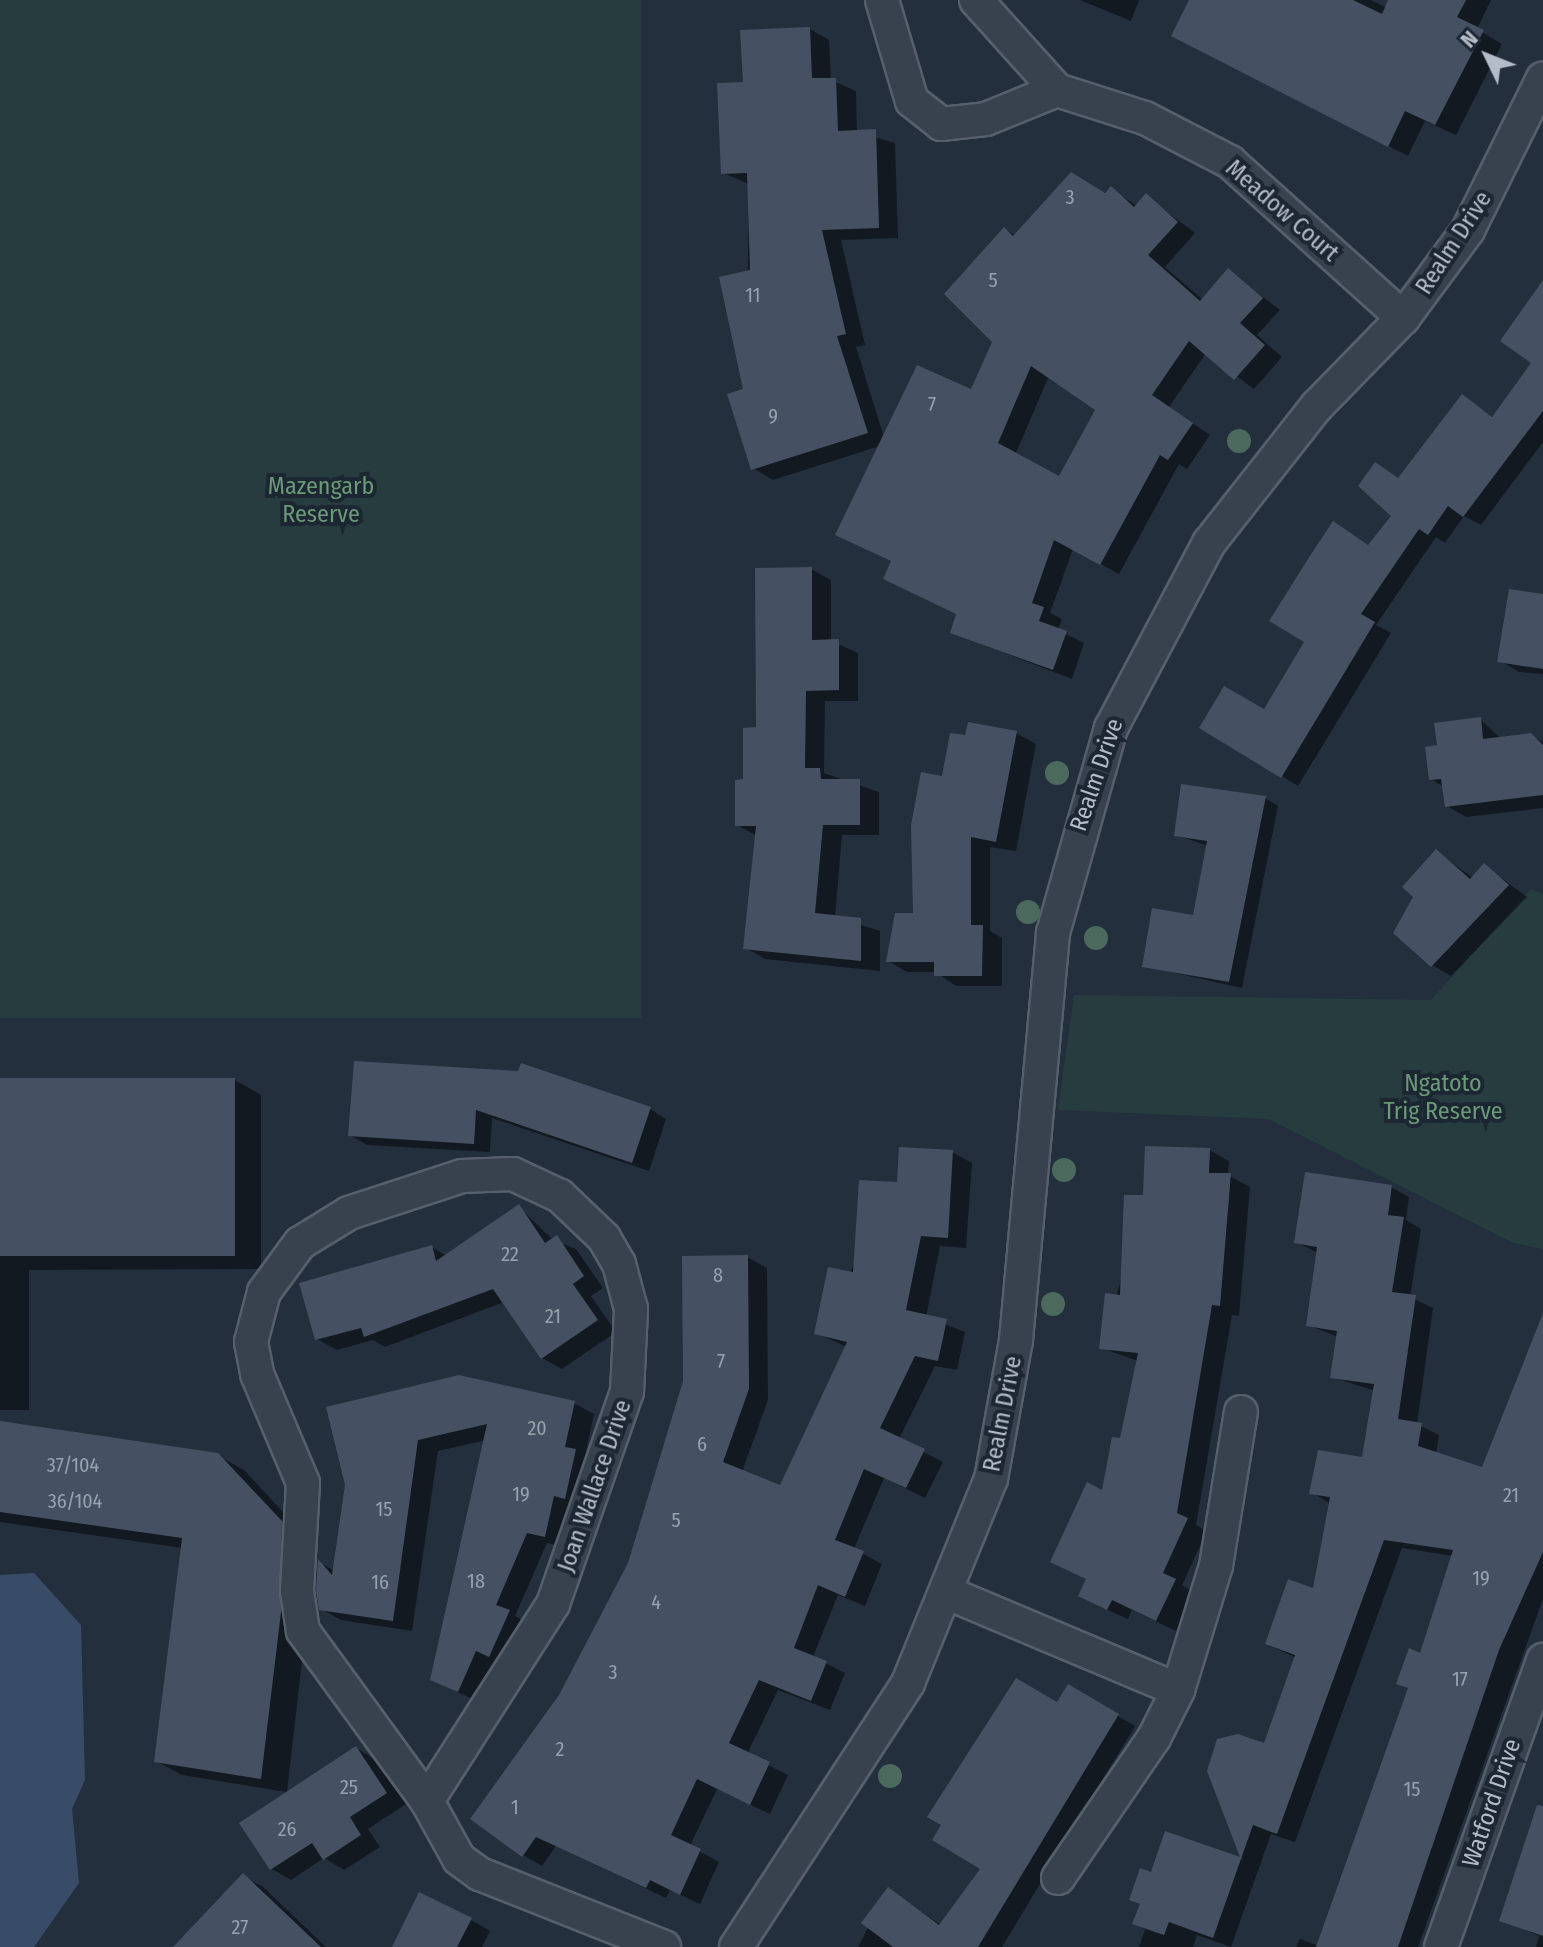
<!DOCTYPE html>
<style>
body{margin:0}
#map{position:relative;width:1543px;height:1947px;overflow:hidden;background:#242f3e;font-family:"Fira Sans Condensed",sans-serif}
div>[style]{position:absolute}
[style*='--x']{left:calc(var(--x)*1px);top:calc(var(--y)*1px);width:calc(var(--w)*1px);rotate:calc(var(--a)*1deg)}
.green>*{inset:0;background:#263c3f;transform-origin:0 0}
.water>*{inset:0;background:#394c67}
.shadow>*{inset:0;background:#0007}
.building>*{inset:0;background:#455162;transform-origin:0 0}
.roads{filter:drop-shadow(2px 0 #565f6c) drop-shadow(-2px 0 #565f6c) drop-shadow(0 2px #565f6c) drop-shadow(0 -2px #565f6c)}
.minor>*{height:32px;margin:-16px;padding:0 16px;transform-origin:16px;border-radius:16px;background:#38414e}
.trees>*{width:24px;height:24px;margin:-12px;border-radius:50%;background:#4b6a5d}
span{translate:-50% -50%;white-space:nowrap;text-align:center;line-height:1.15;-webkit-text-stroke:8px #1d2633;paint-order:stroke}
.number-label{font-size:20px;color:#98a1af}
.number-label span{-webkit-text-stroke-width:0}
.street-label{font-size:24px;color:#b4bcc9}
.park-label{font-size:24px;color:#6b9a76}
.north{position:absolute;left:1447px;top:16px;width:80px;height:80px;-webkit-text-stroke:6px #1d2633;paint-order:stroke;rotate:313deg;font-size:22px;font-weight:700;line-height:32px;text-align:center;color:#b4bcc9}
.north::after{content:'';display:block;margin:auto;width:28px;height:36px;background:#b4bcc9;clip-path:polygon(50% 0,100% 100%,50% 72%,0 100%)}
</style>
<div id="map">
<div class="green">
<div style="left:0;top:0;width:641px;height:1018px"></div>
<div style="clip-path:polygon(1531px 889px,1543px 894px,1543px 1249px,1513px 1243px,1269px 1119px,1058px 1110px,1074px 995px,1431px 1000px)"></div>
</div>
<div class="water">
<div style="clip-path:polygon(34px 1573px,81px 1625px,85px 1780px,72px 1809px,79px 1883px,34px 1947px,0 1947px,0 1575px)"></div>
</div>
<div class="shadow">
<div style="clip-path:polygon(1080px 0,1139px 0,1131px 21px)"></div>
<div style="clip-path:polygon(1191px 0,1371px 0,1387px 8px,1391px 0,1491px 0,1477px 29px,1502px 44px,1456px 135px,1425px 121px,1408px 156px,1193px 47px)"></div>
<div style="clip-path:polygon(evenodd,810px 29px,829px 40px,831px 80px,856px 91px,857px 132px,895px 143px,898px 238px,841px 240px,865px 345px,856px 347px,884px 437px,972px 392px,995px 342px,1005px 229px,1016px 236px,1111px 189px,1137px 206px,1146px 196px,1195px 233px,1165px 267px,1203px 300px,1228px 271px,1280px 310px,1257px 335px,1282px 357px,1254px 389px,1206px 353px,1169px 407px,1210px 435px,1187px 469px,1179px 464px,1119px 574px,1073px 549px,1050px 613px,1062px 619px,1058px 630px,1084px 643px,1072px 679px,952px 633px,958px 615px,885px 579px,893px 562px,856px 544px,880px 446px,773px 480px,753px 468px,746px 391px,749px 184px,723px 173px,745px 84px,810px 29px,1049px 376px,1098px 409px,1059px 479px,1015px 455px,1049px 376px)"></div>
<div style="clip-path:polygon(1543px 280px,1543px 442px,1481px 525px,1464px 516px,1445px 543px,1436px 537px,1376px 625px,1391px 633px,1298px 786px,1201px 727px,1264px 712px,1394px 515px,1400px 480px,1463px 397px,1494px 418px,1534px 362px)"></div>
<div style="clip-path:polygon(811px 569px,831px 580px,831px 641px,858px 653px,858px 701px,825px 701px,824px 773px,879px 792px,879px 835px,842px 835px,835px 917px,880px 931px,880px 971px,765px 959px,746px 948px,757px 836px,737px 825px,758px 729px)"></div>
<div style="clip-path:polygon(1543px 597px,1543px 674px,1519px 672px,1499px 660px)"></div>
<div style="clip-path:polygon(1480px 719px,1501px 739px,1530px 735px,1543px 742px,1543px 808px,1466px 817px,1447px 806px,1444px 787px,1431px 779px,1439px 747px)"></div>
<div style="clip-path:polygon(1016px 733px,1036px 744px,1016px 851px,990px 847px,990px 931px,1002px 938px,1002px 986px,956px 986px,936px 972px,907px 972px,888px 961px,915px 915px,944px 778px,967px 738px)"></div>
<div style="clip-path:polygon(1265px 798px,1278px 806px,1242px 988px,1144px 966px,1195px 917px,1208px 846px,1176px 835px)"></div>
<div style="clip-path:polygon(1436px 851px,1473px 878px,1484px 865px,1527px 897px,1451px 976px,1432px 965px,1416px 896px)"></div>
<div style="clip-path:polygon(356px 1063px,650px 1109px,666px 1119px,649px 1171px,492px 1118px,490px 1152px,367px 1145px,350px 1135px)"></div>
<div style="clip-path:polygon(0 1080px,235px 1080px,261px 1095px,261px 1269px,29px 1270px,29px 1410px,0 1410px)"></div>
<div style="clip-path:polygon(1209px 1150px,1229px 1161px,1228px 1175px,1250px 1187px,1239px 1316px,1232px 1315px,1196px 1525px,1207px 1531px,1182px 1585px,1194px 1592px,1176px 1631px,1132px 1610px,1128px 1619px,1101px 1607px,1088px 1580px,1138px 1361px,1101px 1348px,1145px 1197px)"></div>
<div style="clip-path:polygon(952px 1152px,972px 1163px,966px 1248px,940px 1246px,926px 1317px,965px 1332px,957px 1370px,935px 1366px,899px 1439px,943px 1462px,925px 1498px,884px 1478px,854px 1549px,882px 1564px,865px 1606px,838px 1595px,813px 1657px,845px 1673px,830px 1710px,778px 1690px,747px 1754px,788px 1775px,770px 1814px,717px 1789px,690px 1846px,719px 1862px,700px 1904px,670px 1890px,666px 1898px,556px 1846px,542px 1866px,523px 1855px,561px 1696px,630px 1563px,747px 1257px,767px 1268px,768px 1400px,742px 1472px,781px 1488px,847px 1347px,816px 1333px,899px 1184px)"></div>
<div style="clip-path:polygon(1391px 1187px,1409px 1197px,1406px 1220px,1421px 1229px,1410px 1297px,1433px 1308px,1417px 1424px,1439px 1435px,1436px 1454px,1483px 1470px,1525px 1358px,1543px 1364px,1543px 1599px,1418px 1947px,1296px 1947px,1300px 1939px,1319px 1946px,1410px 1689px,1399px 1683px,1421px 1655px,1453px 1556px,1402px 1548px,1295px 1842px,1271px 1834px,1231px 1947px,1197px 1935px,1193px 1947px,1139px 1947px,1145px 1929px,1135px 1923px,1141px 1905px,1132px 1899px,1152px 1874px,1166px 1834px,1243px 1860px,1209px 1771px,1265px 1746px,1296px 1658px,1267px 1644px,1315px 1591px,1329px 1503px,1311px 1492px,1363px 1460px,1375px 1391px,1332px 1377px,1338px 1337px,1308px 1325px,1318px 1253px,1296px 1242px)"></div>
<div style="clip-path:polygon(519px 1207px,553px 1240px,576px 1249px,603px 1288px,591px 1296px,616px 1332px,562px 1369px,542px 1358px,504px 1302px,385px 1347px,373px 1340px,337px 1350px,317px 1339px,431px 1247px,447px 1256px)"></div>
<div style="clip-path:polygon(574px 1403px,594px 1414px,585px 1456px,595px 1463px,564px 1547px,547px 1543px,515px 1616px,528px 1623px,509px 1667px,496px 1661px,478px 1702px,432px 1679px,486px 1440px,438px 1451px,412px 1631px,341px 1620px,321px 1609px,320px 1563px,335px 1571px,347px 1485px,329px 1408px)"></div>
<div style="clip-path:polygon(0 1423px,217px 1455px,244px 1470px,307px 1538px,306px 1627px,287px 1792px,182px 1775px,156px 1761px,183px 1548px,0 1522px)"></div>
<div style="clip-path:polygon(1068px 1687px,1135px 1726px,1002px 1947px,858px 1947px,888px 1889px,941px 1925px,983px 1868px)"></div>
<div style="clip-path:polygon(356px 1748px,376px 1760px,406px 1804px,368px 1829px,380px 1847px,344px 1870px,324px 1858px,291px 1880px,272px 1869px)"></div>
<div style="clip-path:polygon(1543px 1808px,1543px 1947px,1536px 1947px,1539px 1936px,1501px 1920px)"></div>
<div style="clip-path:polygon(243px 1876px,263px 1887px,326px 1947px,176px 1947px)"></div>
<div style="clip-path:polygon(471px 1920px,490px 1931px,482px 1947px,394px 1947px)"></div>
</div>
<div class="building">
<div style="clip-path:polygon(1189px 0,1353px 0,1382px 14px,1388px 0,1466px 0,1457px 17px,1484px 30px,1435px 125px,1405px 111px,1388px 147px,1171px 36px)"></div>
<div style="clip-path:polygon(810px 27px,812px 78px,836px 78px,838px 131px,876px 129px,879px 228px,822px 230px,846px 334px,837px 336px,868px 433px,751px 470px,727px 394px,743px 389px,719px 277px,750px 270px,747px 173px,721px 174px,717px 83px,743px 82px,740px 30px)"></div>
<div style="clip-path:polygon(evenodd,1071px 172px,1105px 193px,1111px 186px,1134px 207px,1146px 193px,1178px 222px,1148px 255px,1200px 301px,1228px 268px,1263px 298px,1240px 323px,1265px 345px,1234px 380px,1189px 341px,1152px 395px,1193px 423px,1168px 460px,1160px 455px,1100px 565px,1054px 540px,1032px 603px,1044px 607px,1039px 621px,1067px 631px,1053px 670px,950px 633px,956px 614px,883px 579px,891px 561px,835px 535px,917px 365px,971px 389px,992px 342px,944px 294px,1004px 227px,1013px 236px,1071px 172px,1031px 366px,1095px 410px,1059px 476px,998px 443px,1031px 366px)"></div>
<div style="clip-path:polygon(1543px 280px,1543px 411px,1463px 517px,1448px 506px,1428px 535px,1419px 529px,1361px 614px,1375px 622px,1281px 778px,1199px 728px,1224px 686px,1264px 709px,1304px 642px,1269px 621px,1308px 559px,1333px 521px,1368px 545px,1391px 516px,1358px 486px,1375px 462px,1398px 478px,1462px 394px,1492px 417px,1531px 363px,1500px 341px)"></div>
<div style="clip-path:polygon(812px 567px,812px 640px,839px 639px,839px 690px,806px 691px,805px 768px,820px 768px,821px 779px,860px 779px,860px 825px,823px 825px,815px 913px,861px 918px,861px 961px,743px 949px,756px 826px,735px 826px,735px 780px,743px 779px,743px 728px,756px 727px,755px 568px)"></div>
<div style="clip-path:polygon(1509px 589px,1543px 594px,1543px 669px,1497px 662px)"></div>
<div style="clip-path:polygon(1481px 717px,1483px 739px,1531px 733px,1543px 745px,1543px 795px,1445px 807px,1441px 779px,1429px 780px,1425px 747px,1437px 745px,1434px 723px)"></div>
<div style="clip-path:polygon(968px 722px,1017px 731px,996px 842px,971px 837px,971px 925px,983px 925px,982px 976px,934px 976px,934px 962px,886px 962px,895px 913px,913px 913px,911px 825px,921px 772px,942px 776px,950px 733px,965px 735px)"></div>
<div style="clip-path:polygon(1181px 784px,1266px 796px,1229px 982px,1142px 967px,1152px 908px,1193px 915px,1207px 841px,1174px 836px)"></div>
<div style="clip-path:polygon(1436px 849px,1470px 879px,1484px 863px,1509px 885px,1431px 967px,1393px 933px,1413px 897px,1402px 887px)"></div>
<div style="clip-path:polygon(354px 1061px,518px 1071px,521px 1063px,651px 1107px,632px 1163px,476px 1110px,474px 1144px,348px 1136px)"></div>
<div style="left:0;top:1078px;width:235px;height:178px"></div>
<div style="clip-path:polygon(1145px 1146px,1210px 1148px,1209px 1173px,1231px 1173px,1220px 1306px,1212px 1305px,1177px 1513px,1188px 1518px,1163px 1573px,1176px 1579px,1156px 1621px,1112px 1600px,1107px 1610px,1078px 1596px,1086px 1579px,1050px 1562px,1087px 1482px,1102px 1490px,1112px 1437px,1120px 1438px,1138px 1353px,1099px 1349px,1105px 1293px,1120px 1295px,1124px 1195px,1143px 1195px)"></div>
<div style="clip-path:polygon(899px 1147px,953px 1150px,948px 1238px,921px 1236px,906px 1310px,947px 1319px,938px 1361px,915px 1356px,880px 1428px,925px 1449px,906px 1488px,864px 1469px,835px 1540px,864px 1551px,845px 1597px,818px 1585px,794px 1648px,827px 1661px,811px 1701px,759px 1680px,729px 1743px,770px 1762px,750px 1805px,697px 1779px,671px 1835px,701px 1849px,680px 1895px,650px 1880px,646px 1888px,536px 1837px,522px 1857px,470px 1819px,559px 1695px,628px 1563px,683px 1381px,682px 1256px,748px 1255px,749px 1389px,723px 1462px,780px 1485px,847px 1342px,814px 1334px,828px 1267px,853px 1272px,859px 1180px,897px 1182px)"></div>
<div style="clip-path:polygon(1305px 1172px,1392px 1185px,1388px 1215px,1404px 1217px,1392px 1292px,1416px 1295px,1398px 1419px,1422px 1423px,1418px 1446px,1482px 1467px,1543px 1313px,1543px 1552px,1499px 1650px,1398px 1947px,1316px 1947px,1408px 1688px,1396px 1684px,1409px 1648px,1420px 1653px,1453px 1550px,1384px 1540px,1277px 1834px,1253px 1825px,1213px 1938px,1169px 1922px,1164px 1935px,1132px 1924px,1140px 1904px,1129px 1900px,1140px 1868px,1151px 1872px,1165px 1831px,1240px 1857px,1207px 1771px,1217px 1739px,1238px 1734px,1264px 1743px,1295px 1655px,1265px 1644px,1288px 1579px,1313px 1588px,1330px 1497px,1309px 1494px,1318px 1450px,1362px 1457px,1374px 1384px,1330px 1378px,1337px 1331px,1306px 1326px,1317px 1247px,1294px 1243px)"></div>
<div style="clip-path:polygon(519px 1204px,545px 1243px,557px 1235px,584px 1276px,573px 1284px,598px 1320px,541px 1359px,493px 1289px,364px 1337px,361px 1328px,315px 1340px,299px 1283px,432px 1245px,436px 1261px)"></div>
<div style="clip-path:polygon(459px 1375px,575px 1401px,565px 1447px,576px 1449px,565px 1499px,554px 1496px,545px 1537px,527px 1533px,496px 1605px,510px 1610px,489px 1657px,476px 1651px,458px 1692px,430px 1680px,487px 1424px,418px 1440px,393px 1621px,319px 1610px,316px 1590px,318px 1559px,332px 1575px,345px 1485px,326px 1407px)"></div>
<div style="clip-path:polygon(0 1421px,218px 1453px,282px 1521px,281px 1612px,261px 1779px,154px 1762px,182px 1538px,0 1512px)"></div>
<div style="clip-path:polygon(1016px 1678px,1057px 1702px,1068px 1684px,1119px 1714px,978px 1947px,893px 1947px,861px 1923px,888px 1887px,939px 1925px,980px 1869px,932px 1840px,941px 1825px,927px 1817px)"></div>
<div style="clip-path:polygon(356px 1746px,387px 1793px,350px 1817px,361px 1835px,323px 1860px,312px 1843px,270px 1870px,239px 1823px)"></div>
<div style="clip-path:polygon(1537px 1805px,1543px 1806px,1543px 1936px,1499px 1921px)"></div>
<div style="clip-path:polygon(243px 1873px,321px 1947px,173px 1947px)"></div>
<div style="clip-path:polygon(419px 1892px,472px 1918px,457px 1947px,392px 1947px)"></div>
</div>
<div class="roads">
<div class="minor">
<div style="--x:882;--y:0;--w:105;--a:73.5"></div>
<div style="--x:912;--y:101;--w:37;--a:38"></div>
<div style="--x:941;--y:124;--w:45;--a:-6.3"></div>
<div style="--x:986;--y:119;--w:77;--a:-22.2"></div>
<div style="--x:976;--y:0;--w:121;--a:48"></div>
<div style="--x:1057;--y:90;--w:92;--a:17.7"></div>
<div style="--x:1145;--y:118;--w:96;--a:27.4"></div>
<div style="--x:1230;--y:162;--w:233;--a:42"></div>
<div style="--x:950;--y:1594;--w:247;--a:22.8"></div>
<div style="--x:427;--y:1801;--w:234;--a:-57.4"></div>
<div style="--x:553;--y:1604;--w:225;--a:-70.8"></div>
<div style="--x:627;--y:1392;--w:83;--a:-87.2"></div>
<div style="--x:631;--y:1309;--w:47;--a:-104.9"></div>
<div style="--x:619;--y:1264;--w:30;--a:-120"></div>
<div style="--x:604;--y:1238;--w:61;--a:-136.3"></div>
<div style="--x:560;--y:1196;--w:52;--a:-154.9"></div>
<div style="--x:513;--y:1174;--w:51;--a:177.8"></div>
<div style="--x:462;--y:1176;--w:119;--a:161.9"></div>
<div style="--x:349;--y:1213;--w:57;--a:148.5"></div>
<div style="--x:300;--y:1243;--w:61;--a:126.3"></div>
<div style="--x:264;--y:1292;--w:52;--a:104.6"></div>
<div style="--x:251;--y:1342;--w:33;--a:79"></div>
<div style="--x:257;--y:1374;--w:118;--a:67.1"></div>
<div style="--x:303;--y:1483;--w:108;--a:93.2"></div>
<div style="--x:297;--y:1591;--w:40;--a:81.5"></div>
<div style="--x:303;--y:1631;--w:210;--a:53.9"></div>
<div style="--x:427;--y:1801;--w:66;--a:61.1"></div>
<div style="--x:459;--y:1859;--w:26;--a:36"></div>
<div style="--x:480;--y:1874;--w:198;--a:21.6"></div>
<div style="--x:1058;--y:1878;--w:170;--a:-55.6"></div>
<div style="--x:1154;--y:1738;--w:54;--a:-63.4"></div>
<div style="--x:1178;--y:1690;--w:130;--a:-73"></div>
<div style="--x:1216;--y:1566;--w:156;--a:-80.8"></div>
<div style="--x:736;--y:1947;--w:315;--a:-56.9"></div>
<div style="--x:908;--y:1683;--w:220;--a:-67.9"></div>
<div style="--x:991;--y:1479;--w:141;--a:-79.8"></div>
<div style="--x:1016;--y:1340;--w:409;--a:-84.8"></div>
<div style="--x:1053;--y:933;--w:213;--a:-74.2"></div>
<div style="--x:1111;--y:728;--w:209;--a:-62.1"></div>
<div style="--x:1209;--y:543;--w:174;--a:-51.8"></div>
<div style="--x:1317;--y:406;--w:123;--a:-45.7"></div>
<div style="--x:1403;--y:318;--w:109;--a:-53.5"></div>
<div style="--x:1468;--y:230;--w:169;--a:-63.7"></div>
<div style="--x:1441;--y:1947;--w:305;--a:-70.4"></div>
</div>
</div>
<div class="trees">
<div style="left:1239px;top:441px"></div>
<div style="left:1057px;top:773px"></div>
<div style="left:1028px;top:912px"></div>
<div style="left:1096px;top:938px"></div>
<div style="left:1064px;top:1170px"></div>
<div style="left:1053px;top:1304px"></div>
<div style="left:890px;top:1776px"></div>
</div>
<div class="number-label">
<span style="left:1070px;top:197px">3</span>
<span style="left:993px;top:280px">5</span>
<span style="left:753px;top:295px">11</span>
<span style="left:932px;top:404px">7</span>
<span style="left:773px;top:416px">9</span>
<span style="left:510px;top:1254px">22</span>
<span style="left:718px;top:1275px">8</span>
<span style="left:553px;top:1316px">21</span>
<span style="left:721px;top:1361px">7</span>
<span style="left:537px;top:1428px">20</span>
<span style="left:702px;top:1444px">6</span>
<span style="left:73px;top:1465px">37/104</span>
<span style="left:521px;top:1494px">19</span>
<span style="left:1511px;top:1495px">21</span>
<span style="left:75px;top:1501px">36/104</span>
<span style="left:384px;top:1509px">15</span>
<span style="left:676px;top:1520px">5</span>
<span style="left:1481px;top:1578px">19</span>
<span style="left:476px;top:1581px">18</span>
<span style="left:380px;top:1582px">16</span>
<span style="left:656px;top:1602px">4</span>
<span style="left:613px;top:1672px">3</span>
<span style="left:1460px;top:1679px">17</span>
<span style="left:560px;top:1749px">2</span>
<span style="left:349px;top:1787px">25</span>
<span style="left:1412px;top:1789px">15</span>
<span style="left:515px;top:1807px">1</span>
<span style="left:287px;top:1829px">26</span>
<span style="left:240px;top:1927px">27</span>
</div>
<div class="street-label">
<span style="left:1282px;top:211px;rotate:41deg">Meadow Court</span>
<span style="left:1454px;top:243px;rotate:-57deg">Realm Drive</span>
<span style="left:1097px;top:775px;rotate:-71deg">Realm Drive</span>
<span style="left:1003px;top:1414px;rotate:-79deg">Realm Drive</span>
<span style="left:595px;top:1486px;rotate:-71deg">Joan Wallace Drive</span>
<span style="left:1492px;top:1803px;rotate:-71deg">Watford Drive</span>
</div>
<div class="park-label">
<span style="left:321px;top:501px">Mazengarb<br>Reserve</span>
<span style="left:1443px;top:1098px">Ngatoto<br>Trig Reserve</span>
</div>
<div class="north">N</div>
</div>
